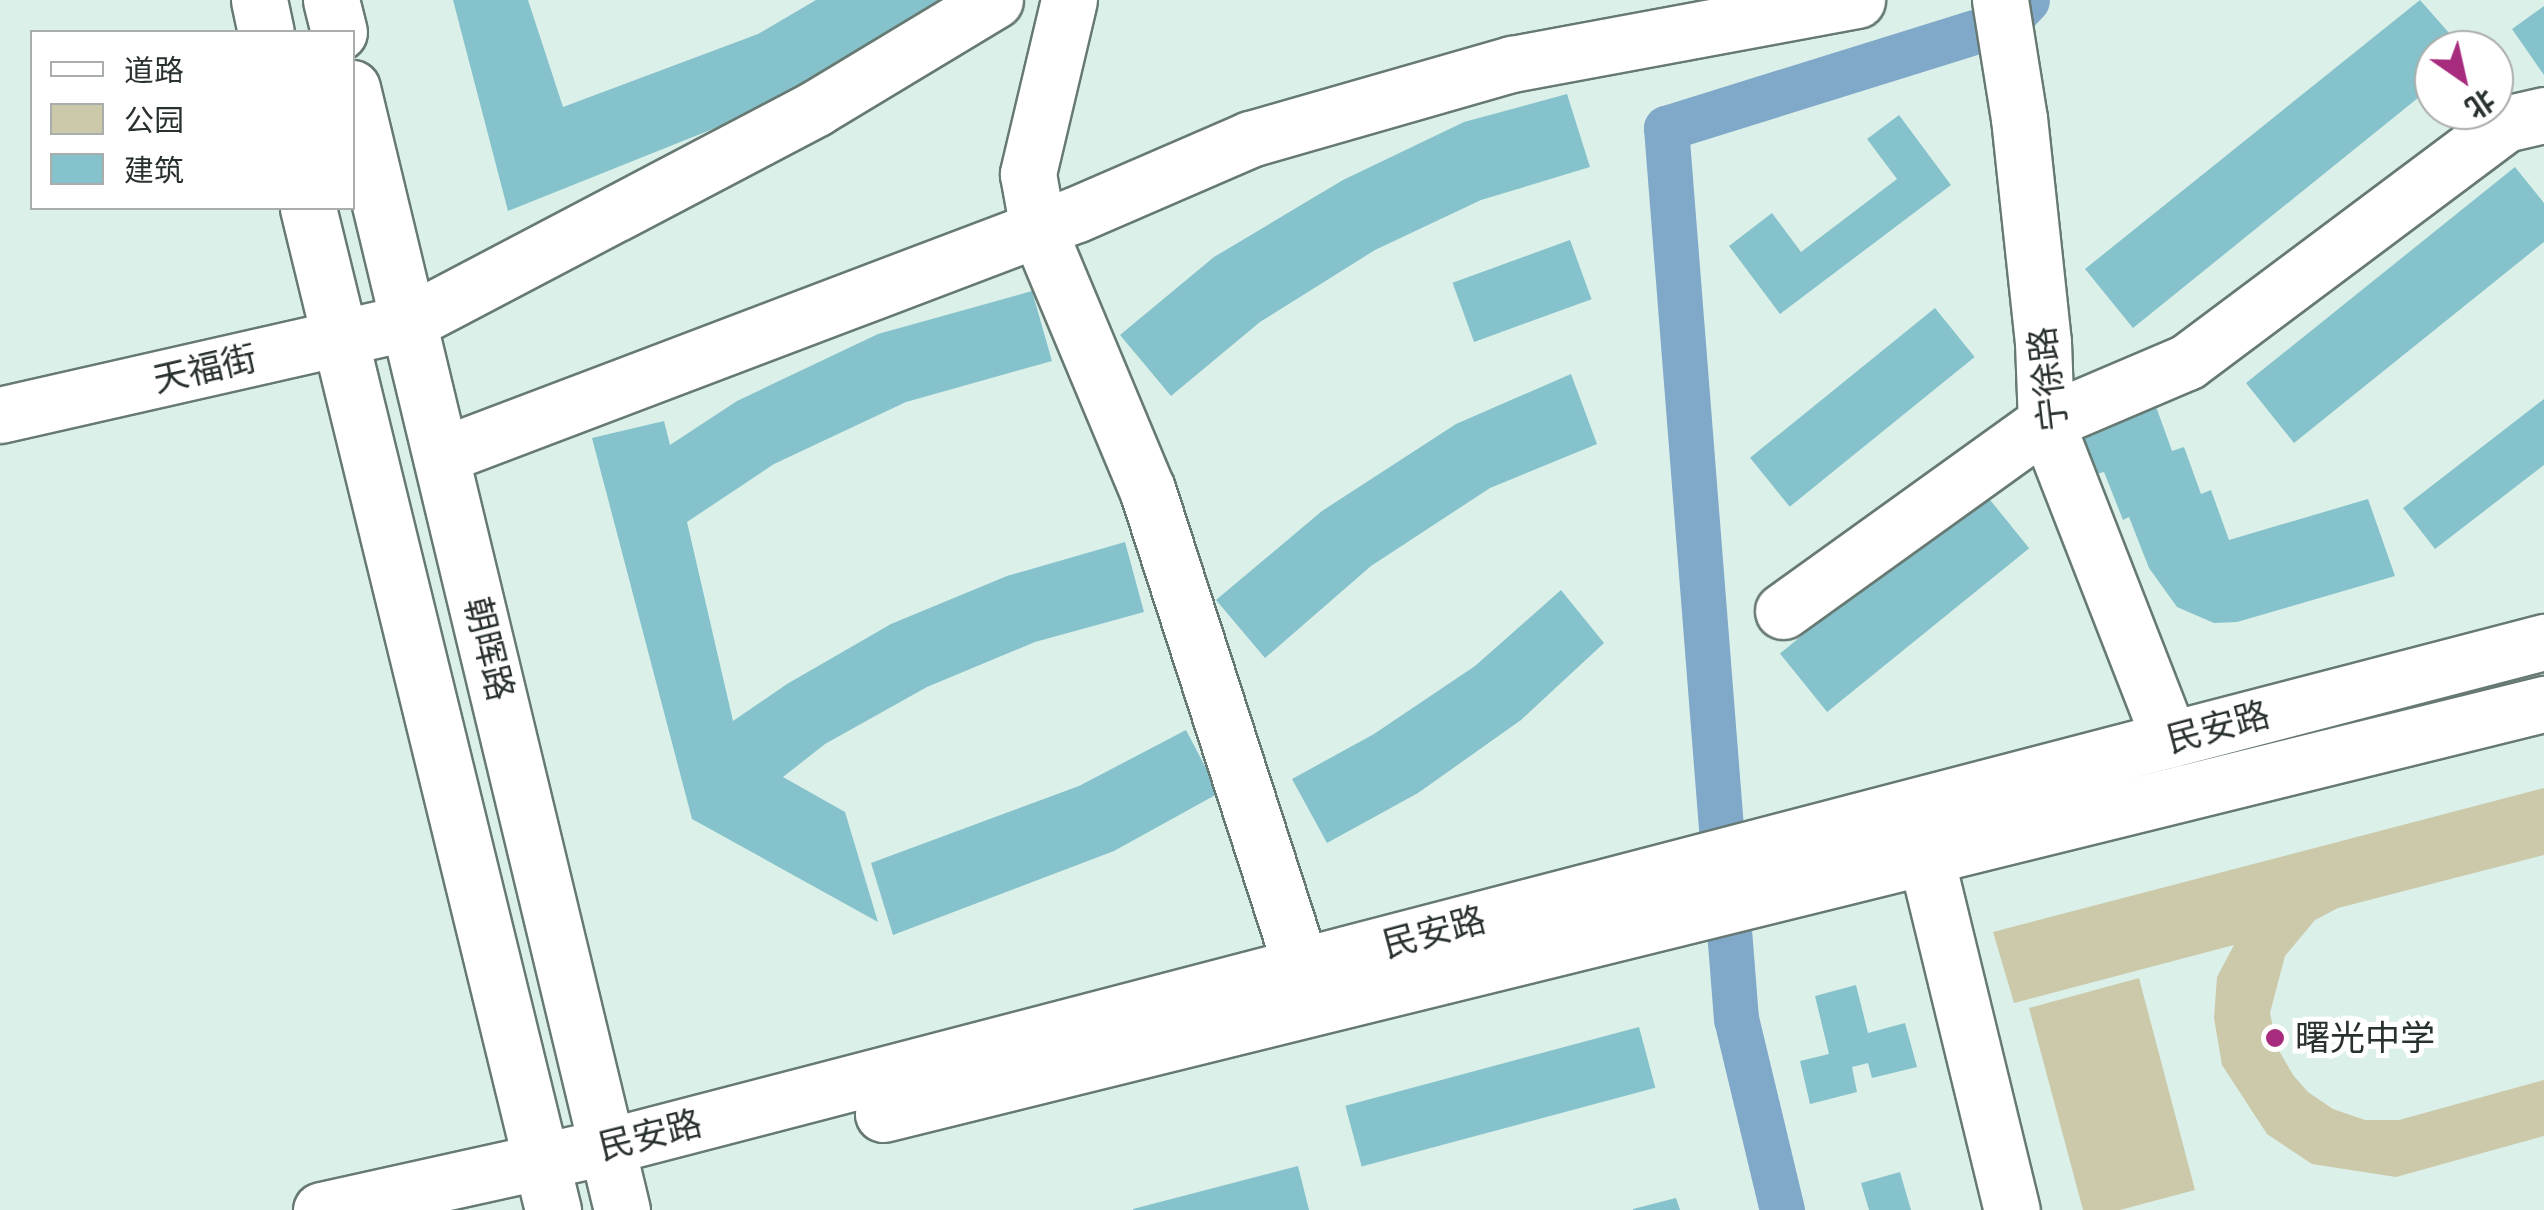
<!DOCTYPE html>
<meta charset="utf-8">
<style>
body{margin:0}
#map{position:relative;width:2544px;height:1210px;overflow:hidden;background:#dbf0e9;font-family:Jost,"Noto Sans SC",sans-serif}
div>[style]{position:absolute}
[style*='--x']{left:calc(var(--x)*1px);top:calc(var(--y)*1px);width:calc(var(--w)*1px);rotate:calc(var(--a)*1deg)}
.green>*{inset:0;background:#cbc9aa}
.canal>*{height:45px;margin:-22.5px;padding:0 22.5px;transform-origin:22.5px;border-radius:22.5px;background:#80a8c8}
.building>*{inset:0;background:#86c2cb;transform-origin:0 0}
.roads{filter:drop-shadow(2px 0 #677973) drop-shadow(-2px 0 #677973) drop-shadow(0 2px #677973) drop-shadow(0 -2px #677973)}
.minor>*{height:55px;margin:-27.5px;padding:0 27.5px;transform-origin:27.5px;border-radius:27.5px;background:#fff}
.major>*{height:55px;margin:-27.5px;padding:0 27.5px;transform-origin:27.5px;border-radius:27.5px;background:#fff}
.dots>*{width:28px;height:28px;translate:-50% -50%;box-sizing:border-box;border:5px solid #fff;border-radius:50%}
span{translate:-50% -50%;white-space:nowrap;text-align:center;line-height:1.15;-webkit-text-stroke:10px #fff;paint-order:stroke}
.street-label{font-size:35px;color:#29312e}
.poi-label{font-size:35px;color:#29312e}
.left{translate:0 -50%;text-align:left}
.legend{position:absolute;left:30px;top:30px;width:325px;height:180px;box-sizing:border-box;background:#fff;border:2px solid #a9adab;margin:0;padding:12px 18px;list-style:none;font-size:30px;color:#29312e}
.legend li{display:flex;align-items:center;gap:20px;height:50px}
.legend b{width:50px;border:2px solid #a9adab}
.north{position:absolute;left:2414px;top:30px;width:100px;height:100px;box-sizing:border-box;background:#fff;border:2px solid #a9adab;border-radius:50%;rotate:146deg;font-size:28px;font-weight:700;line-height:40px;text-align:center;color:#29312e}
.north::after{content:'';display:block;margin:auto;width:35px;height:45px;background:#a82c7e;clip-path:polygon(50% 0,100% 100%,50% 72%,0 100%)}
</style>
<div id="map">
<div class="green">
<div style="clip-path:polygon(2544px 788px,2544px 855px,2338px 908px,2315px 920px,2285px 956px,2270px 1013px,2277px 1047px,2293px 1075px,2308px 1092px,2333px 1109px,2365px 1120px,2399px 1120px,2544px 1080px,2544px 1136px,2396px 1177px,2312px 1164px,2267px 1134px,2222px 1065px,2214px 1018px,2217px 977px,2234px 945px,2014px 1003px,1993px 932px)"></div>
<div style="clip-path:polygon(2139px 978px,2195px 1190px,2120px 1210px,2083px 1210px,2029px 1008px)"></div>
</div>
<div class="canal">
<div style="--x:1782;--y:1210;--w:196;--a:-103.5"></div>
<div style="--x:1736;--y:1019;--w:894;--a:-94.49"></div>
<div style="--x:1666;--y:128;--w:356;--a:-17.3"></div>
<div style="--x:2006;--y:22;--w:30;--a:-46"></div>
</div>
<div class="building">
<div style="clip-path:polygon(453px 0,528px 0,563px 107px,758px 34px,816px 0,948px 0,800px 94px,508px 211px)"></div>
<div style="clip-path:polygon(2420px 0,2464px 50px,2434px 50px,2434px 85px,2133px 328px,2085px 269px)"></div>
<div style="clip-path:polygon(2544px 6px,2544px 75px,2512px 29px)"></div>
<div style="clip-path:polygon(1567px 94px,1590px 167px,1481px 200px,1375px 250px,1260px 322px,1171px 396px,1120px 335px,1214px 257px,1343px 180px,1464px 122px)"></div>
<div style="clip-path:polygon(1899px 115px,1951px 185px,1780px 314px,1729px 246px,1772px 213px,1801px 252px,1897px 179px,1867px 139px)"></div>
<div style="clip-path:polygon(2515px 167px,2544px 203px,2544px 242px,2294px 443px,2246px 383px)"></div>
<div style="left:1570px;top:240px;width:63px;height:125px;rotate:70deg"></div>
<div style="clip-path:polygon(1032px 291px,1052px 361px,906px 402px,774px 464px,687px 522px,733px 721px,787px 684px,891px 624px,1007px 576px,1125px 542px,1144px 612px,1035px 642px,927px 687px,825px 744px,783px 777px,845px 812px,878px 922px,692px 819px,592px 438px,664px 421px,670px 445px,737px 401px,878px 334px)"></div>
<div style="left:1935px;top:308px;width:63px;height:238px;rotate:51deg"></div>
<div style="clip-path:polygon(1571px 374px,1597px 444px,1490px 488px,1371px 566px,1265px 658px,1216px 600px,1322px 511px,1456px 424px)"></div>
<div style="clip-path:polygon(2544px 399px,2544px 465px,2435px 549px,2403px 508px)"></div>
<div style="clip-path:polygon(2154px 401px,2172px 451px,2184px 447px,2201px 494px,2211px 490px,2229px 540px,2368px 499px,2395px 576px,2237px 622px,2214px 623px,2177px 607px,2149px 568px,2129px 517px,2123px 520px,2104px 472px,2093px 475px,2078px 429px)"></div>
<div style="left:1982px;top:490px;width:75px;height:260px;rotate:51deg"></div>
<div style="clip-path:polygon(1561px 590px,1604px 643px,1521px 720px,1418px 793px,1327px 843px,1292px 779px,1374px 734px,1475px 666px)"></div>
<div style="clip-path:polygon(1186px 730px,1219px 793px,1114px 851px,893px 935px,871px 863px,1079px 786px)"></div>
<div style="clip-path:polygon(1856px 985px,1868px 1033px,1905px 1023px,1917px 1067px,1872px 1078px,1868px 1063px,1852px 1067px,1857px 1092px,1810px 1104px,1800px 1061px,1829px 1054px,1815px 996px)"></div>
<div style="left:1639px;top:1027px;width:63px;height:304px;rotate:75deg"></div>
<div style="clip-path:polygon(1298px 1166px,1309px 1210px,1133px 1210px,1133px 1209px)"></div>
<div style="clip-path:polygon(1900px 1172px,1911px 1210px,1869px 1210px,1861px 1183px)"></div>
<div style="clip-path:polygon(1676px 1198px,1680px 1210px,1633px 1210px,1633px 1209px)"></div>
</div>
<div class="roads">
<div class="minor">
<div style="--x:1069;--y:0;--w:179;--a:103.3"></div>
<div style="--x:1028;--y:174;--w:56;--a:79.7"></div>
<div style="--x:1038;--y:229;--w:282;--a:67.3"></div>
<div style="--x:1147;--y:489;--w:501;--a:72.11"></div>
<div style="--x:2000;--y:0;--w:120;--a:80.9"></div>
<div style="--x:2019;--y:118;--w:225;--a:83.9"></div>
<div style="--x:2043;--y:342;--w:80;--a:87.9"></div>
<div style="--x:2046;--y:422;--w:341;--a:68.7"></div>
<div style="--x:0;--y:415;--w:419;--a:-12.8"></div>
<div style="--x:409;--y:322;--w:460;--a:-27.7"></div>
<div style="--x:816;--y:108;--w:209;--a:-31.1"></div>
<div style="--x:442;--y:455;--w:679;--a:-20.78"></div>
<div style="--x:1077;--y:214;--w:189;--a:-23.4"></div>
<div style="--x:1250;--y:139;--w:273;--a:-16"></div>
<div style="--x:1512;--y:64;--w:351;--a:-10.5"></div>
<div style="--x:1783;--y:611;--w:324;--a:-35.7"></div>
<div style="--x:2046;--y:422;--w:153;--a:-23.1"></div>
<div style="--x:2187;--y:362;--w:397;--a:-36.8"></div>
<div style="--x:2505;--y:124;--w:40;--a:-13"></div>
<div style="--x:1926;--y:858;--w:362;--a:76.3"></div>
</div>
<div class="major">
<div style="--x:259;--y:0;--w:33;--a:78"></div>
<div style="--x:331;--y:0;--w:33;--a:76"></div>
<div style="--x:352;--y:88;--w:1154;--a:76.47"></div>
<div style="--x:308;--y:208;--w:1032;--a:76.26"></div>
<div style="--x:883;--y:1114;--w:1711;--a:-13.87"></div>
<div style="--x:321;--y:1210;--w:295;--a:-12.5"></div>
<div style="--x:609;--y:1146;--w:2000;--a:-14.6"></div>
</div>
</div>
<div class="dots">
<div style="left:2275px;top:1038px;background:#a82c7e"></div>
</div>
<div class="street-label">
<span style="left:205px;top:369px;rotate:-13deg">天福街</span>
<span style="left:2048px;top:379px;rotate:-97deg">宁徐路</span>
<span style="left:489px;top:649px;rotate:76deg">朝晖路</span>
<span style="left:2218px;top:727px;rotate:-15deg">民安路</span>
<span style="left:1434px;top:932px;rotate:-15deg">民安路</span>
<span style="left:650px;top:1135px;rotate:-14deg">民安路</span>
</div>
<div class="poi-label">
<span class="left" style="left:2295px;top:1038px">曙光中学</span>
</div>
<ul class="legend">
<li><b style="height:12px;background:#fff"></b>道路</li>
<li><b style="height:28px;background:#cbc9aa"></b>公园</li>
<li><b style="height:28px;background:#86c2cb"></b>建筑</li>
</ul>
<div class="north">北</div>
</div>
